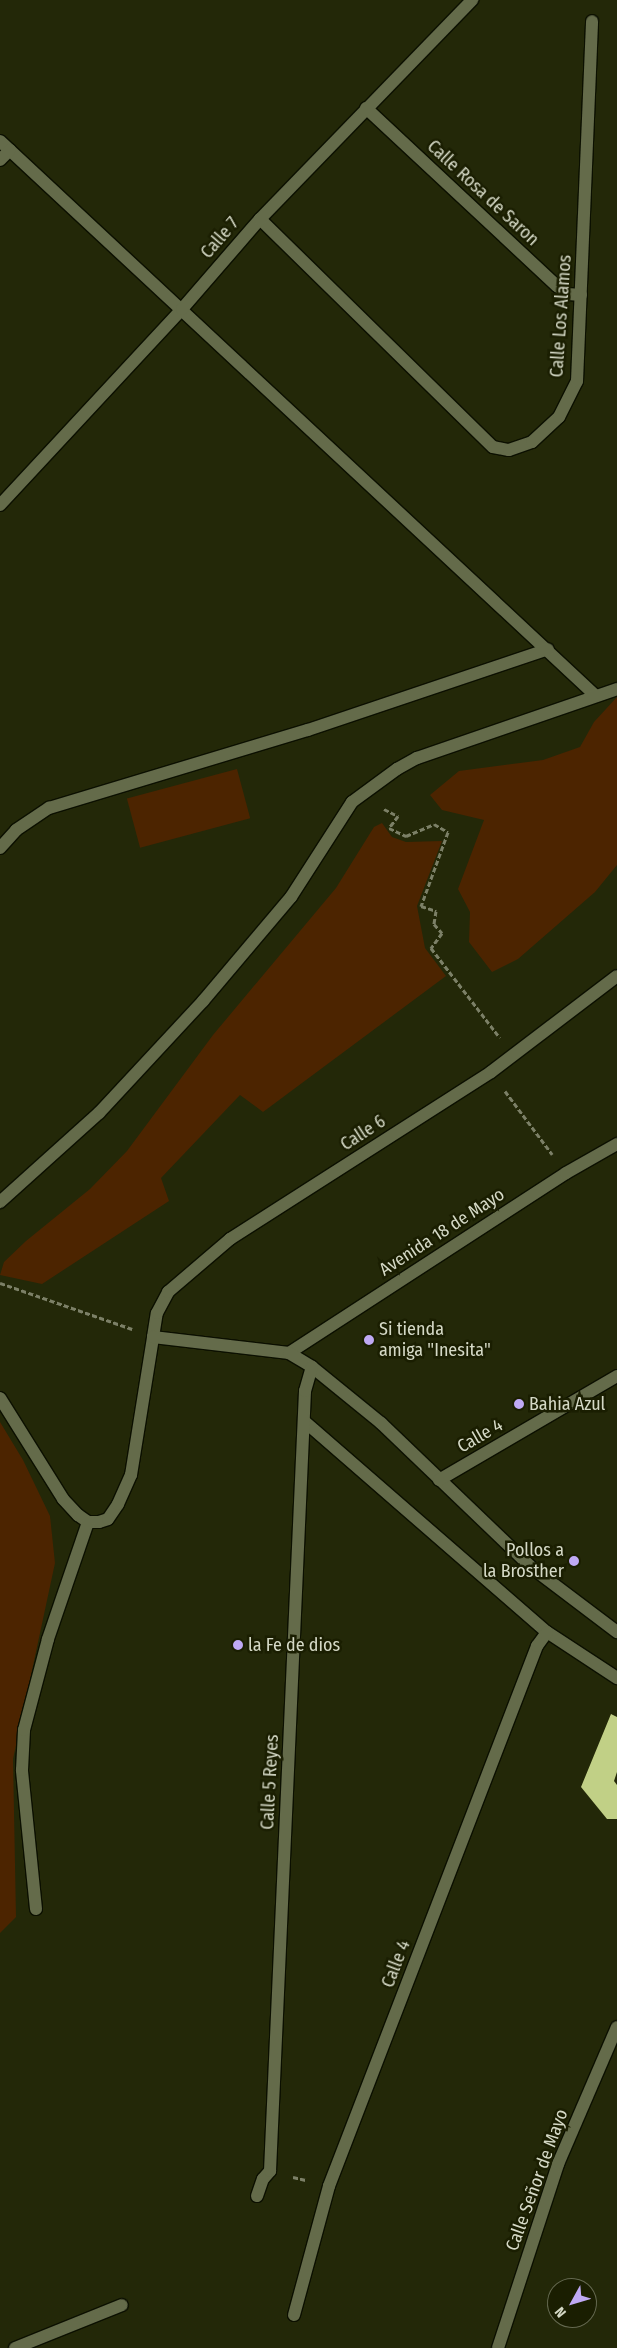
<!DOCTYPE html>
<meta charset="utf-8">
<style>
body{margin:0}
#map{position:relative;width:617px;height:2348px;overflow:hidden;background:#232808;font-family:"Fira Sans Condensed",sans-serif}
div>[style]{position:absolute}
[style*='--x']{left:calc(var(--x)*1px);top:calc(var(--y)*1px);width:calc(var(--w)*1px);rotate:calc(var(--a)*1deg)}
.green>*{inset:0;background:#4c2400;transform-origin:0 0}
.building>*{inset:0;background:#c1d086}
.path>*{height:3px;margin-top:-1.5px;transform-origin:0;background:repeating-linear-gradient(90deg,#7c8067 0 5px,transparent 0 7.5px)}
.roads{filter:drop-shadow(1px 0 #0c1000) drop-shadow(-1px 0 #0c1000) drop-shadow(0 1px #0c1000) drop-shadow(0 -1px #0c1000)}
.minor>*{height:12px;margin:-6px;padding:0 6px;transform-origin:6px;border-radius:6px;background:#646b4a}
.dots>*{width:14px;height:14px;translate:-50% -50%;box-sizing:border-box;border:2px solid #1a1e01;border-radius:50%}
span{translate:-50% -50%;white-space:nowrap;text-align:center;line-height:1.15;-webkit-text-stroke:5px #1a1e01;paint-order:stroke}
.street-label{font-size:18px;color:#d5d9c6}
.poi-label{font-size:18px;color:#d5d9c6}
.left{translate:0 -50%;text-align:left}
.right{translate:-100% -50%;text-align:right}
.north{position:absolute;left:547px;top:2278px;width:50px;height:50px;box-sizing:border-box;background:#1a1e01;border:1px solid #656950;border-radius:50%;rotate:231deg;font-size:14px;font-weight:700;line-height:20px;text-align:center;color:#d5d9c6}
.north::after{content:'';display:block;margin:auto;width:18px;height:22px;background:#bfa9f4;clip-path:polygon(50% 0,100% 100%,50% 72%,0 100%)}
</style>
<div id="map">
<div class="green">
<div style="clip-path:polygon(617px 697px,617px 865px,595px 892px,518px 959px,492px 972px,469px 942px,470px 912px,458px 889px,484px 820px,442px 810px,430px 795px,459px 771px,543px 760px,580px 747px,594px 722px)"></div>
<div style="left:237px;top:769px;width:51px;height:114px;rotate:75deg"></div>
<div style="clip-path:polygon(382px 823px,392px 837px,406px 842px,442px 841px,417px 906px,425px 948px,446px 976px,263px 1112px,240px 1095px,161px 1178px,169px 1201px,42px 1284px,0 1275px,4px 1262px,26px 1241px,90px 1189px,127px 1151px,213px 1035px,336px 888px,374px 827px)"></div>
<div style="clip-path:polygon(0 1422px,23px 1460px,50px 1516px,55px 1563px,13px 1759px,16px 1917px,0 1933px)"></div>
</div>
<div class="building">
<div style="clip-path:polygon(611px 1714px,617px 1717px,617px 1772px,614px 1781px,617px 1785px,617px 1819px,607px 1819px,581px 1787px)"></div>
</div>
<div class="path">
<div style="--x:384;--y:809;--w:16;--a:27"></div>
<div style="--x:398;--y:816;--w:15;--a:127"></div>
<div style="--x:389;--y:828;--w:19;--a:25"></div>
<div style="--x:406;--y:836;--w:30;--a:-23"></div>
<div style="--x:434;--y:824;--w:16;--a:30"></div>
<div style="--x:448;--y:832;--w:79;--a:110"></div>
<div style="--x:421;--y:906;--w:16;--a:18"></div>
<div style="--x:436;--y:911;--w:13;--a:99"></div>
<div style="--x:434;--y:924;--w:12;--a:48"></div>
<div style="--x:442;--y:933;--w:19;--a:126"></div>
<div style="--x:431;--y:948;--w:113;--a:52.5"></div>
<div style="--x:505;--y:1091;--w:79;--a:53.3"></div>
<div style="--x:0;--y:1283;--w:140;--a:19.2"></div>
<div style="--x:293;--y:2177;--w:13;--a:13"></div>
</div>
<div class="roads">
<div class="minor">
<div style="--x:366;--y:108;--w:261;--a:43"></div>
<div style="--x:557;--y:286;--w:14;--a:36"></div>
<div style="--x:568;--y:294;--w:13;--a:4"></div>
<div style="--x:0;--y:141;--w:813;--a:42.96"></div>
<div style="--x:0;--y:160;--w:14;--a:-45"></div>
<div style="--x:260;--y:219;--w:326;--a:44.4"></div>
<div style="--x:493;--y:447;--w:16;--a:11"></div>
<div style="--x:509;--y:450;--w:24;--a:-19"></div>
<div style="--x:532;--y:442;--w:37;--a:-43"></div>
<div style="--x:559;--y:417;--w:40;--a:-63.4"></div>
<div style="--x:577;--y:381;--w:360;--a:-87.6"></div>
<div style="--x:0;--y:505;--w:267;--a:-47.1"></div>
<div style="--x:182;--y:309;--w:119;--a:-49.1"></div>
<div style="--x:260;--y:219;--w:305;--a:-45.9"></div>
<div style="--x:0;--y:848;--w:24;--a:-48"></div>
<div style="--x:16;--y:830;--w:40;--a:-34"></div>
<div style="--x:49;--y:808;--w:270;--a:-16.8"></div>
<div style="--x:308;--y:730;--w:253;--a:-18.6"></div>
<div style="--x:0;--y:1202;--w:133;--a:-42"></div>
<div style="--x:99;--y:1113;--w:153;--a:-47.1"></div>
<div style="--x:203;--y:1001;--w:136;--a:-49.8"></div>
<div style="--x:291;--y:897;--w:113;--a:-57.3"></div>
<div style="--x:352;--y:802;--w:56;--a:-36.3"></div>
<div style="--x:397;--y:769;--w:23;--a:-29"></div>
<div style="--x:417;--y:758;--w:212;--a:-19"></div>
<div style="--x:153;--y:1337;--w:24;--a:-81"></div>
<div style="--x:157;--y:1313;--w:24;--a:-62"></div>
<div style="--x:168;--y:1292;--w:82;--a:-40.5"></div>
<div style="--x:230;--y:1239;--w:310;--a:-32.6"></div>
<div style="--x:491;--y:1072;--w:158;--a:-37.3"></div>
<div style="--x:289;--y:1353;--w:330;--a:-33"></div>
<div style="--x:566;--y:1173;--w:59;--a:-29.6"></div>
<div style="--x:0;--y:1398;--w:119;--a:58"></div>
<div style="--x:63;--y:1499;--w:22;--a:47"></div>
<div style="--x:78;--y:1515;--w:12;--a:35"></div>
<div style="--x:88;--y:1522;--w:11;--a:0"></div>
<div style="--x:99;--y:1522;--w:9;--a:-18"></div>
<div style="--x:108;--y:1519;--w:18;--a:-56"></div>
<div style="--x:118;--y:1504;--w:32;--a:-66"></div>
<div style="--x:131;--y:1475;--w:140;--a:-80.9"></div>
<div style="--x:153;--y:1337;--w:137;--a:6.7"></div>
<div style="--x:289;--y:1353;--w:27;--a:31"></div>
<div style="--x:312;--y:1367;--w:89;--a:39.1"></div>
<div style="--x:381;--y:1423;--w:208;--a:43.8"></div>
<div style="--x:531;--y:1567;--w:108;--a:37.1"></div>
<div style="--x:304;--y:1421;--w:322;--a:41"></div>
<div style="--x:547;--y:1632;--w:84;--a:33.3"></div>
<div style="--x:439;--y:1480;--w:206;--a:-30.3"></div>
<div style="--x:36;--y:1909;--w:140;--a:-95.8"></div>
<div style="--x:22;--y:1770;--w:40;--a:-87.1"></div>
<div style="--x:24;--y:1730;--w:94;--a:-75.2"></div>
<div style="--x:48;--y:1639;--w:124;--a:-71.1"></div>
<div style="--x:257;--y:2196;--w:18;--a:-71"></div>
<div style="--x:263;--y:2179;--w:11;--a:-49"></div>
<div style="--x:270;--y:2171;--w:781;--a:-87.43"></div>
<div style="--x:305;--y:1391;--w:25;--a:-74"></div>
<div style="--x:294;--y:2315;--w:134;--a:-74.8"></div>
<div style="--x:329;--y:2186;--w:579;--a:-68.93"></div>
<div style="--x:537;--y:1646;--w:17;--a:-54"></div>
<div style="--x:15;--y:2348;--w:115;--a:-21.9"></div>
<div style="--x:498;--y:2348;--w:194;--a:-71.9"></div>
<div style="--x:558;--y:2164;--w:149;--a:-66.7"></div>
</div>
</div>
<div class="dots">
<div style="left:369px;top:1340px;background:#bfa9f4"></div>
<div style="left:519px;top:1404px;background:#bfa9f4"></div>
<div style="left:574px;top:1561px;background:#bfa9f4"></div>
<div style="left:238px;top:1645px;background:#bfa9f4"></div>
</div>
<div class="street-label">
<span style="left:483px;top:193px;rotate:43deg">Calle Rosa de Saron</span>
<span style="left:220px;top:238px;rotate:-49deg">Calle 7</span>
<span style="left:561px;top:316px;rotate:-86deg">Calle Los Alamos</span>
<span style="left:363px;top:1133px;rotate:-33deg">Calle 6</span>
<span style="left:442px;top:1232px;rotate:-33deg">Avenida 18 de Mayo</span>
<span style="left:480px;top:1436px;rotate:-30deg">Calle 4</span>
<span style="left:270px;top:1782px;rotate:-87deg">Calle 5 Reyes</span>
<span style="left:396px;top:1964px;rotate:-69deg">Calle 4</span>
<span style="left:537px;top:2180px;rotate:-70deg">Calle Señor de Mayo</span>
</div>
<div class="poi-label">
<span class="left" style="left:379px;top:1340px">Si tienda<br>amiga "Inesita"</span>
<span class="left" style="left:529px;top:1404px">Bahia Azul</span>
<span class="right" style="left:564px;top:1561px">Pollos a<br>la Brosther</span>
<span class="left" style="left:248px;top:1645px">la Fe de dios</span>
</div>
<div class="north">N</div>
</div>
